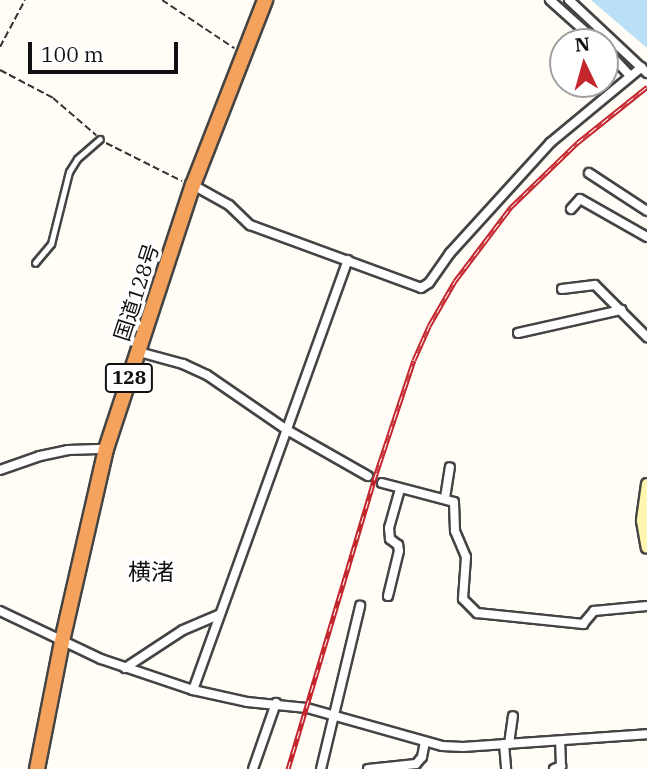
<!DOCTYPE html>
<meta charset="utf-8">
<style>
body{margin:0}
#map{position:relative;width:647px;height:769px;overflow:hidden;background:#fffdf5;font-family:"IBM Plex Serif","Noto Sans JP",serif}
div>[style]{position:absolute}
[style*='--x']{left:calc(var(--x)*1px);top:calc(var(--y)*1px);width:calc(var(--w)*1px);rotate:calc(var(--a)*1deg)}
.water>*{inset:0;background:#b9e0f7}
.path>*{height:2px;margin-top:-1px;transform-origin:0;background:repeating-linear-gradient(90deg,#333 0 7px,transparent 0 10.5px)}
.roads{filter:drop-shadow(2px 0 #444) drop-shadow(-2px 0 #444) drop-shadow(0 2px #444) drop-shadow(0 -2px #444)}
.lane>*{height:4.5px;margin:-2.25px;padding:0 2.25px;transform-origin:2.25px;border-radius:2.25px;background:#fff}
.street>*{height:8px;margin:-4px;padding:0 4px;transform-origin:4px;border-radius:4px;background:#fff}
.secondary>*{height:10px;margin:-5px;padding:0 5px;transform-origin:5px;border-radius:5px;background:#fff6b0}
.highway>*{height:14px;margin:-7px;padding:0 7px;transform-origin:7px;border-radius:7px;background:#f5a25d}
.rail>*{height:5px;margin-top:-2.5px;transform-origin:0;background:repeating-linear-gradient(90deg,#fff 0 8px,#c4262e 0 16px);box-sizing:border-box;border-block:2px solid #c4262e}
span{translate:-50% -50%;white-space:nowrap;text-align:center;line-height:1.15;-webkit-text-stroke:7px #fff;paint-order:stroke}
.shield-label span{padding:2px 5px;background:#fff;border:2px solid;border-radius:5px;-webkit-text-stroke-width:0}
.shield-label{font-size:19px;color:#111;font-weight:700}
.street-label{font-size:21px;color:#111}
.neighbourhood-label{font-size:23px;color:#111}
.north{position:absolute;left:549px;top:28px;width:70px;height:70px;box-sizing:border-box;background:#fff;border:2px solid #a0a0a0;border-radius:50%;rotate:355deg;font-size:19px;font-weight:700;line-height:28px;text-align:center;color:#111}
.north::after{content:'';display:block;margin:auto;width:24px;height:32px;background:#c4262e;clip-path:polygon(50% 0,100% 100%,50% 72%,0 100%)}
.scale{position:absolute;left:28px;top:42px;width:150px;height:32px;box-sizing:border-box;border:4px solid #111;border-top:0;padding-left:9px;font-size:21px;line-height:24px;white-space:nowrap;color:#111;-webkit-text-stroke:5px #fff;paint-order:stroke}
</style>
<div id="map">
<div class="water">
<div style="clip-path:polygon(591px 0,647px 0,647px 48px)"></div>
</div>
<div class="path">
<div style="--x:162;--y:0;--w:87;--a:33.7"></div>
<div style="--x:0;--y:47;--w:53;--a:-62"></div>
<div style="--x:0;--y:70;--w:60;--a:27.8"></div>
<div style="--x:53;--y:98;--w:57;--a:40.7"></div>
<div style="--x:106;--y:143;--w:85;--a:26.6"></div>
</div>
<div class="roads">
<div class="lane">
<div style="--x:35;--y:263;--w:25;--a:-50"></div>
<div style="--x:51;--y:244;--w:74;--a:-76"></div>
<div style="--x:69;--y:172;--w:15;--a:-58"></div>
<div style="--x:77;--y:159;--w:30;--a:-41"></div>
</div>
<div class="street">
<div style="--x:550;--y:0;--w:63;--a:41.8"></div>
<div style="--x:569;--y:0;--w:107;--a:43.1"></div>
<div style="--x:605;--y:49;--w:37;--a:47"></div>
<div style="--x:589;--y:173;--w:69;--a:33.2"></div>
<div style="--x:193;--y:185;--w:41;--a:29.1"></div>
<div style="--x:229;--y:205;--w:29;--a:44"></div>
<div style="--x:250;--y:225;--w:182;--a:20.2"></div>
<div style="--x:421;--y:288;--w:9;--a:-32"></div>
<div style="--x:429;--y:283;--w:37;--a:-55"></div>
<div style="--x:450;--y:253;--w:149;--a:-47.7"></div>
<div style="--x:550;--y:143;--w:119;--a:-39.6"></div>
<div style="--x:571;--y:209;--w:13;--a:-48"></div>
<div style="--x:580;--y:199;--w:77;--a:29.6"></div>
<div style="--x:562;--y:289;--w:33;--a:-7"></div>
<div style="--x:595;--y:285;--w:74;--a:45"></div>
<div style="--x:518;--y:333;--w:106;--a:-12.6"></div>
<div style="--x:139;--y:352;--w:46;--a:15.3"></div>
<div style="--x:183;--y:364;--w:26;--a:25"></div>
<div style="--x:207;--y:375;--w:97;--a:34.5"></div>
<div style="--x:287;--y:430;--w:93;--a:29.6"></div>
<div style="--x:0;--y:470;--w:42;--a:-19.3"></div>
<div style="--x:40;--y:456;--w:29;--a:-12"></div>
<div style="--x:68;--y:450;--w:38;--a:-2"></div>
<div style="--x:382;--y:483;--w:74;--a:14.8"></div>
<div style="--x:454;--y:502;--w:29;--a:88"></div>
<div style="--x:455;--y:531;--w:28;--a:67"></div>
<div style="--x:466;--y:557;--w:42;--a:94.1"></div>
<div style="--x:463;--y:599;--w:20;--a:45"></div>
<div style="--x:477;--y:613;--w:107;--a:5.9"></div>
<div style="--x:583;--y:624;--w:17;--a:-50"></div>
<div style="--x:594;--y:611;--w:53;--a:-5.4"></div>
<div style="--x:445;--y:498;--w:31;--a:-81"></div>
<div style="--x:388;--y:596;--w:46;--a:-76.3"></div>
<div style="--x:399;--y:551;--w:6;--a:-99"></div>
<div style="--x:398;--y:545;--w:10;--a:-143"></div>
<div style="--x:390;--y:539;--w:11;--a:-95"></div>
<div style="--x:389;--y:528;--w:41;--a:-74.2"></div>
<div style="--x:0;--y:611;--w:112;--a:25.4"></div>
<div style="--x:101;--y:659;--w:97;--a:18.6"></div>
<div style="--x:193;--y:690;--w:55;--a:12.5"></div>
<div style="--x:247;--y:702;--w:60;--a:5.7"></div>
<div style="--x:307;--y:708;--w:140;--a:15.7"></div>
<div style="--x:442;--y:746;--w:21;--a:3"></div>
<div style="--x:463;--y:747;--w:184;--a:-4"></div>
<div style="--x:125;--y:668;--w:69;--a:-33.2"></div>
<div style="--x:183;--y:630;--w:39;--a:-23"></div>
<div style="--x:193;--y:690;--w:457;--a:-70.2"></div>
<div style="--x:504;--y:744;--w:25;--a:85"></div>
<div style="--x:509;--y:744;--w:28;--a:-82"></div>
<div style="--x:253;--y:769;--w:70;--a:-70.8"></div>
<div style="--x:321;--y:769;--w:168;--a:-76.5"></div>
<div style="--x:368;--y:769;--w:48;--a:-5.9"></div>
<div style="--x:416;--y:764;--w:9;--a:-49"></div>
<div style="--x:422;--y:757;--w:15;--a:-79"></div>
<div style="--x:554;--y:769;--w:8;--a:-23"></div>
<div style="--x:561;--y:766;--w:25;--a:-92"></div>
</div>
<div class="secondary">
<div style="--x:647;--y:484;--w:37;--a:98"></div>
<div style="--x:642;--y:521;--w:27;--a:80"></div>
</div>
<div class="highway">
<div style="--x:37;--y:769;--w:130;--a:-78.9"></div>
<div style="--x:62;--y:641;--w:197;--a:-77.1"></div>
<div style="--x:106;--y:449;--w:278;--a:-71.8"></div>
<div style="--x:193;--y:185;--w:199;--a:-68.7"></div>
</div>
</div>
<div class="rail">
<div style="--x:288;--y:769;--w:302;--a:-73.4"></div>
<div style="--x:374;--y:480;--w:126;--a:-71.6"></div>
<div style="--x:414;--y:360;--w:37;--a:-66"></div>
<div style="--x:429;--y:326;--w:52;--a:-60"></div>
<div style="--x:455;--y:281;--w:93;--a:-52.9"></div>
<div style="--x:511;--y:207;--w:92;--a:-44.1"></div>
<div style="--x:577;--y:143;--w:90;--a:-38.7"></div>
</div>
<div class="shield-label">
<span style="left:129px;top:378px">128</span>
</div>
<div class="street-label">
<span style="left:136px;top:292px;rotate:-72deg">国道128号</span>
</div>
<div class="neighbourhood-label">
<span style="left:151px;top:571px">横渚</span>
</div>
<div class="north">N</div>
<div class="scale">100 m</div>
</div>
